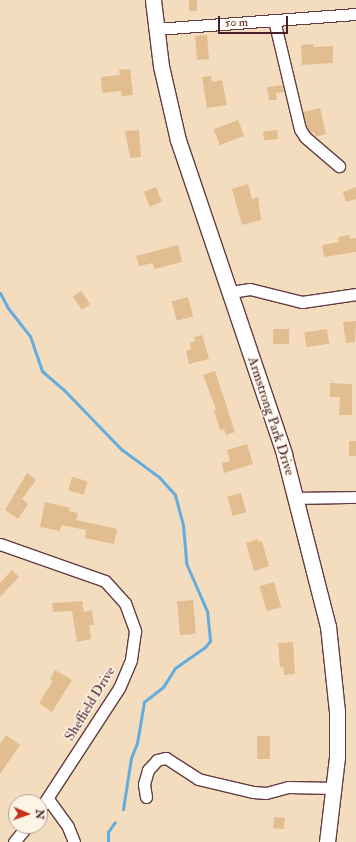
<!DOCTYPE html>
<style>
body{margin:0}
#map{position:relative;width:356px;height:842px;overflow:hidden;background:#f4ddbf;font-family:"IM FELL Double Pica",serif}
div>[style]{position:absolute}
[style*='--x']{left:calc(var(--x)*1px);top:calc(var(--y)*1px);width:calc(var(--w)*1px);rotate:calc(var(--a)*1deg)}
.stream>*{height:3px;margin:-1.5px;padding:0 1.5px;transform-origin:1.5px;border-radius:1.5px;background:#63acdb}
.building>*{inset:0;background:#e1bd90;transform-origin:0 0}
.roads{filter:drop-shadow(1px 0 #643c41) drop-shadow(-1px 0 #643c41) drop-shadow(0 1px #643c41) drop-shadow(0 -1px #643c41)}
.minor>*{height:11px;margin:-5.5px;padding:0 5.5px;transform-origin:5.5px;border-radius:5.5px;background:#fff}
.major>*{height:15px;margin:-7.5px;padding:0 7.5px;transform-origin:7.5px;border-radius:7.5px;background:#fff}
span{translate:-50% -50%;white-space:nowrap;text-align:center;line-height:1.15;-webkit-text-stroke:3px #fcf5e5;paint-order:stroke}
.street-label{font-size:14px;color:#4a1f2b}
.north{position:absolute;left:8px;top:794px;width:40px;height:40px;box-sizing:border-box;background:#fcf5e5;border:1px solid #b59f9b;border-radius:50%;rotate:92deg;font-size:11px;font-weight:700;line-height:16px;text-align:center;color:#4a1f2b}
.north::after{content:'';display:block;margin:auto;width:14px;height:18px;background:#c8321e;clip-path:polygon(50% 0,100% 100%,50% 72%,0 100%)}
.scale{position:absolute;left:218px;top:16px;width:70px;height:18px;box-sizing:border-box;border:2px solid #4a1f2b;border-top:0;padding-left:5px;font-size:12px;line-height:14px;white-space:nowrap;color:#4a1f2b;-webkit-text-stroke:3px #fcf5e5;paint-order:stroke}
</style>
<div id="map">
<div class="stream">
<div style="--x:0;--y:293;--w:17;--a:62"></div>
<div style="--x:8;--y:308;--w:36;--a:52"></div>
<div style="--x:30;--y:336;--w:37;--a:71"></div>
<div style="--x:42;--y:371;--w:30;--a:41"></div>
<div style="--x:65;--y:391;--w:81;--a:46"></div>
<div style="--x:121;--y:449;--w:47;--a:36.4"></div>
<div style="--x:159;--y:477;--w:24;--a:48"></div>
<div style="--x:175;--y:495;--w:31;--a:75"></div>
<div style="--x:183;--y:525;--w:38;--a:85"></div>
<div style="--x:186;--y:563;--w:52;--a:66.4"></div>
<div style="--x:207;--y:611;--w:30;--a:84"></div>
<div style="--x:210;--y:641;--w:8;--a:130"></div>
<div style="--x:205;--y:647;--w:37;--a:145"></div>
<div style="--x:175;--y:668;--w:22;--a:122"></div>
<div style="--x:163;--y:687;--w:24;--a:142"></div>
<div style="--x:144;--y:702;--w:42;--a:99.7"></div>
<div style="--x:137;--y:743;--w:16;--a:112"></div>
<div style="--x:131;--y:758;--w:52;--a:98.9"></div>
<div style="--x:108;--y:842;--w:10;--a:-90"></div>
<div style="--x:108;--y:832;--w:12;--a:-55"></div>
</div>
<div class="building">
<div style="left:189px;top:0;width:8px;height:11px"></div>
<div style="left:207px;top:35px;width:24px;height:12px;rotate:85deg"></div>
<div style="clip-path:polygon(313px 44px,314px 47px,333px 46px,333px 63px,302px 65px,301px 45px)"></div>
<div style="clip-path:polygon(130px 69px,133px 95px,122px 96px,121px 91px,102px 93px,101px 77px,120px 75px,119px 70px)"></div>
<div style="clip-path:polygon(211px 76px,212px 82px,222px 80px,227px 105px,207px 108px,202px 77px)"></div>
<div style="clip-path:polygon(282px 85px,284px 92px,276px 93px,277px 100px,269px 100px,267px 87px)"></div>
<div style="clip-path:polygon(320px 108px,326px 134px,316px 137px,314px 132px,311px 133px,307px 126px,303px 112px)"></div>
<div style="left:238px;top:120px;width:17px;height:26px;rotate:69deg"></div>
<div style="clip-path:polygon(139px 130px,141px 157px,130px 158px,125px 131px)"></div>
<div style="left:277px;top:130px;width:9px;height:14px;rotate:84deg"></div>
<div style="clip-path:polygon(248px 184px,252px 199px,258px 197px,261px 220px,242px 225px,232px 189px)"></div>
<div style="left:156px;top:187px;width:16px;height:13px;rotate:68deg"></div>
<div style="clip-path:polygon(356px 187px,356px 199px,346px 202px,343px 192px)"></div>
<div style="clip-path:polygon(349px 235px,350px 239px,356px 238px,356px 252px,324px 257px,322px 245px,339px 242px,338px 237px)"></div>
<div style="clip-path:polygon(178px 245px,182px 262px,154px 269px,153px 263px,139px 266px,136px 256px)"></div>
<div style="left:81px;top:291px;width:16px;height:10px;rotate:55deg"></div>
<div style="left:188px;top:297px;width:20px;height:17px;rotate:75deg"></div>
<div style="clip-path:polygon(356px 321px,355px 342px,346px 343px,343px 322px)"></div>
<div style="left:273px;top:329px;width:16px;height:15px"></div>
<div style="left:327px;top:329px;width:15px;height:23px;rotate:82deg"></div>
<div style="clip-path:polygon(202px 335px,209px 359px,189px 364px,186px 351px,191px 349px,190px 343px,195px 341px,194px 337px)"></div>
<div style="clip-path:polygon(215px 371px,235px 432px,226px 435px,224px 429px,220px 430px,214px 410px,216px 409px,203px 375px)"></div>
<div style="clip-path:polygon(330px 383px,352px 384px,352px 415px,339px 415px,340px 397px,330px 397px)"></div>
<div style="left:349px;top:441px;width:7px;height:15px"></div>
<div style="clip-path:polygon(247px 444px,253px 464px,224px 473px,222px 463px,230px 461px,227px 450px)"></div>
<div style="clip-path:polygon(27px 473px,36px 480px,22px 499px,28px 504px,18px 519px,5px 510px)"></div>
<div style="left:72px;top:477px;width:16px;height:14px;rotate:15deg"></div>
<div style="left:241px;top:493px;width:20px;height:14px;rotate:75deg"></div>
<div style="clip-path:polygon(45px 502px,70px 508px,69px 511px,78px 513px,76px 520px,117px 529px,114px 544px,85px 538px,86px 530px,61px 525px,60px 531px,40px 527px)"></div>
<div style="clip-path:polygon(258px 539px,259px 542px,262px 541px,269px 566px,254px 571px,246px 543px)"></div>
<div style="clip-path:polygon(12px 570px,19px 577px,0 597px,0 583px)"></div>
<div style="left:274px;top:582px;width:26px;height:15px;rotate:74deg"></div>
<div style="left:193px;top:600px;width:34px;height:16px;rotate:85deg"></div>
<div style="clip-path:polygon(82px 601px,84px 612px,92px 610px,94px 625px,89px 625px,91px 639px,77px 642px,72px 611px,53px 612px,52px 603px)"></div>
<div style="clip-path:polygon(293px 642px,295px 674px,284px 675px,283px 667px,280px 667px,278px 643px)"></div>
<div style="clip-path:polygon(55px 670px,72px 680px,52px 712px,39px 703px,53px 681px,50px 679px)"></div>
<div style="clip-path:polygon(6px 735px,20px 745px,0 774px,0 744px)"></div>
<div style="left:257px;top:736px;width:13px;height:23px"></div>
<div style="left:274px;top:817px;width:11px;height:11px;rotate:5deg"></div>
</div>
<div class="roads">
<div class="minor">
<div style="--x:274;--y:20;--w:112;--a:76.6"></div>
<div style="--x:300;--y:129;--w:9;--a:58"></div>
<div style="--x:305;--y:137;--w:45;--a:40.5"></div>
<div style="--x:156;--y:29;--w:201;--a:-4.3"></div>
<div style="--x:231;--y:292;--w:19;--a:-9"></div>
<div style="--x:250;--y:289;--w:54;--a:14"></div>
<div style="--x:302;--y:302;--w:55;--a:-8.4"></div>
<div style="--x:297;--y:498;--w:59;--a:-1"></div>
<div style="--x:0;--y:544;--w:111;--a:19.4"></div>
<div style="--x:105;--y:581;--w:30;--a:48"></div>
<div style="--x:125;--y:603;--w:30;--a:70"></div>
<div style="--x:135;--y:631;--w:29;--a:98"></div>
<div style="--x:131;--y:660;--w:30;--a:113"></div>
<div style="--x:119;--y:688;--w:145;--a:123.1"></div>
<div style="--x:146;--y:797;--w:13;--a:-99"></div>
<div style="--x:144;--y:784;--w:15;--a:-74"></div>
<div style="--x:148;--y:770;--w:13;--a:-48"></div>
<div style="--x:157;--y:760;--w:9;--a:-13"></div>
<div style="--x:166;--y:758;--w:38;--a:33"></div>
<div style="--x:198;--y:779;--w:57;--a:13.3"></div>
<div style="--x:253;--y:792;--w:13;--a:4"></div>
<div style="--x:266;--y:793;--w:23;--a:-15"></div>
<div style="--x:288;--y:787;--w:46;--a:1.2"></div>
<div style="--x:48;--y:799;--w:34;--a:54"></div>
<div style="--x:68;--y:827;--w:16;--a:68"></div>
<div style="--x:14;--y:842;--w:21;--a:-51"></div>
</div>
<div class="major">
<div style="--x:153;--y:0;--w:66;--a:83.1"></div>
<div style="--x:161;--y:66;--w:76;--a:77.1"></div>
<div style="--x:178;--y:140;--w:331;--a:71.3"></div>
<div style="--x:284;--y:454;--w:178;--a:75.7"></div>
<div style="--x:328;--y:626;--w:85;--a:84"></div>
<div style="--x:337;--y:711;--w:46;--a:90"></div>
<div style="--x:337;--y:757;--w:86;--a:96.7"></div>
</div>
</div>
<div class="street-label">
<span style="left:271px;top:416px;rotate:72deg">Armstrong Park Drive</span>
<span style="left:90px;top:704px;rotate:-59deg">Sheffield Drive</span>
</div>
<div class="north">N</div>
<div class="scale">50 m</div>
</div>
